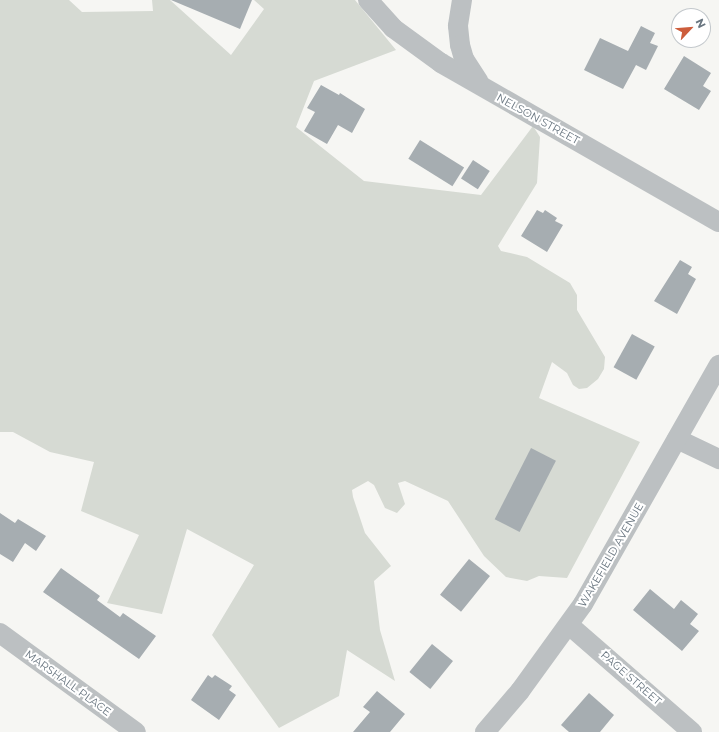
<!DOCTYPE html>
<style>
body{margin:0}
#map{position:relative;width:719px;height:732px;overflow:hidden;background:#f6f6f3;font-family:Montserrat,sans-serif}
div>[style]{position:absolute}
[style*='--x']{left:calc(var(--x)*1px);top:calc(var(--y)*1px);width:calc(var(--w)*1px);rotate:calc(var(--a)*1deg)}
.green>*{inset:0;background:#d6dad3}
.building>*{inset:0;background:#a6adb1;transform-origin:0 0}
.minor>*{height:20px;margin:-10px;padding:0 10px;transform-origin:10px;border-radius:10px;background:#bcc0c2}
span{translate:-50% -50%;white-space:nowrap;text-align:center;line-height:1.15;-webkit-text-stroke:4px #fff;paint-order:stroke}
.street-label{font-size:11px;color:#697680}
.north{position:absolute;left:671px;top:8px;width:40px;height:40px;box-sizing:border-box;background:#fff;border:1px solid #c3c8cc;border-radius:50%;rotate:64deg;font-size:11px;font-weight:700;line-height:16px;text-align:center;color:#697680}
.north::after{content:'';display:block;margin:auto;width:14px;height:18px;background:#cd5d3c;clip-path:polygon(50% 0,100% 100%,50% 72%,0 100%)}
</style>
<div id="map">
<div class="green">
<div style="clip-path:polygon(0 0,69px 0,82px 12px,153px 11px,152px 0,170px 0,231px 55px,264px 9px,254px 0,355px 0,396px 50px,314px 81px,296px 127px,364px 181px,481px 195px,533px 126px,540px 137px,537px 183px,498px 246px,501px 251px,527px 257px,570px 283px,577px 295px,577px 310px,605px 357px,604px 369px,598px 379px,587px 388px,579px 389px,573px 385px,567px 373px,552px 362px,539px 398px,640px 442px,567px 578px,539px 576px,527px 581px,506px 577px,484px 556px,448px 501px,405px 481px,398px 483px,405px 504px,397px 513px,385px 508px,374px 485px,368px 481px,352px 490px,353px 497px,365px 533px,391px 566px,374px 581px,380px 630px,395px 681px,347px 650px,339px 696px,279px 728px,212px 635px,254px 565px,187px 529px,162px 614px,107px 603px,139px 535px,81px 511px,94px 462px,50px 452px,13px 432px,0 432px)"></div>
</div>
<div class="building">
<div style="clip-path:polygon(171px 0,252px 0,240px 29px)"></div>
<div style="clip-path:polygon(641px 26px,655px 33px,650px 43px,658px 46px,646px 70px,636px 65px,623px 89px,584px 70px,600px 38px,628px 51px)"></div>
<div style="clip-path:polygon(684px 56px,711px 73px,703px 86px,711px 91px,699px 110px,664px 89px)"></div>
<div style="clip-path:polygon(321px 85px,339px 95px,340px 93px,365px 109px,352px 133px,338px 125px,327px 144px,304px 131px,315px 112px,307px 108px)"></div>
<div style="left:420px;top:140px;width:52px;height:22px;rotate:32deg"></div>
<div style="left:473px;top:160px;width:20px;height:22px;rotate:33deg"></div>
<div style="clip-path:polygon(537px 210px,543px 213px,545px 210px,557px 218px,555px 221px,563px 225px,547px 252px,521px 236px)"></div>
<div style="clip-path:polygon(680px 260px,692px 267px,688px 274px,696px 279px,677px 314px,654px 301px)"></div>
<div style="left:632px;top:334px;width:26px;height:38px;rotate:29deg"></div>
<div style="left:531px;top:448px;width:28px;height:80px;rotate:27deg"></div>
<div style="clip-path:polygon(0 513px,15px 523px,18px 519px,46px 536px,36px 551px,25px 543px,13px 562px,0 554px)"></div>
<div style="left:469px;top:559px;width:27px;height:46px;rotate:39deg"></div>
<div style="clip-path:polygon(61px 568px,100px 596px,97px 600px,120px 617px,123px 613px,156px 636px,139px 659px,43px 592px)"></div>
<div style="clip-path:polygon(650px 589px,674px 609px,681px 600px,698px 614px,690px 624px,699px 631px,682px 651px,633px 610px)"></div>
<div style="left:432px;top:644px;width:27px;height:36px;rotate:39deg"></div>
<div style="clip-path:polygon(208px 675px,212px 678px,215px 675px,232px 686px,229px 690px,236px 695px,219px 720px,191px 700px)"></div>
<div style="clip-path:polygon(377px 691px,405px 714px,390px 732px,353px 732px,370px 712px,363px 707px)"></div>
<div style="clip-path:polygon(589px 693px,614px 715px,600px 732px,569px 732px,561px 725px)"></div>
</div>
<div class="minor">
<div style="--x:368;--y:0;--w:38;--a:48"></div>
<div style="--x:393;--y:28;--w:59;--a:36.1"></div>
<div style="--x:441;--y:63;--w:320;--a:29.8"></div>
<div style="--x:462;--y:0;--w:26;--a:99"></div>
<div style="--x:458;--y:26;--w:19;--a:84"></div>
<div style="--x:460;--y:45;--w:15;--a:74"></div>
<div style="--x:464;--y:59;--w:27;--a:57"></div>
<div style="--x:677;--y:439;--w:47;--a:25.5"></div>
<div style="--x:569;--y:625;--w:163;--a:41"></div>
<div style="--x:0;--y:633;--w:168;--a:36.1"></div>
<div style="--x:485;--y:732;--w:54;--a:-49.5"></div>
<div style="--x:520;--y:691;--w:107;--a:-54.1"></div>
<div style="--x:583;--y:604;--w:275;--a:-60.4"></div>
</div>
<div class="street-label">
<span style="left:538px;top:119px;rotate:29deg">NELSON STREET</span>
<span style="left:611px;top:555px;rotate:-60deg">WAKEFIELD AVENUE</span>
<span style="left:631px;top:678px;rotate:41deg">PAGE STREET</span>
<span style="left:68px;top:683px;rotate:36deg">MARSHALL PLACE</span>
</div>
<div class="north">N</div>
</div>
